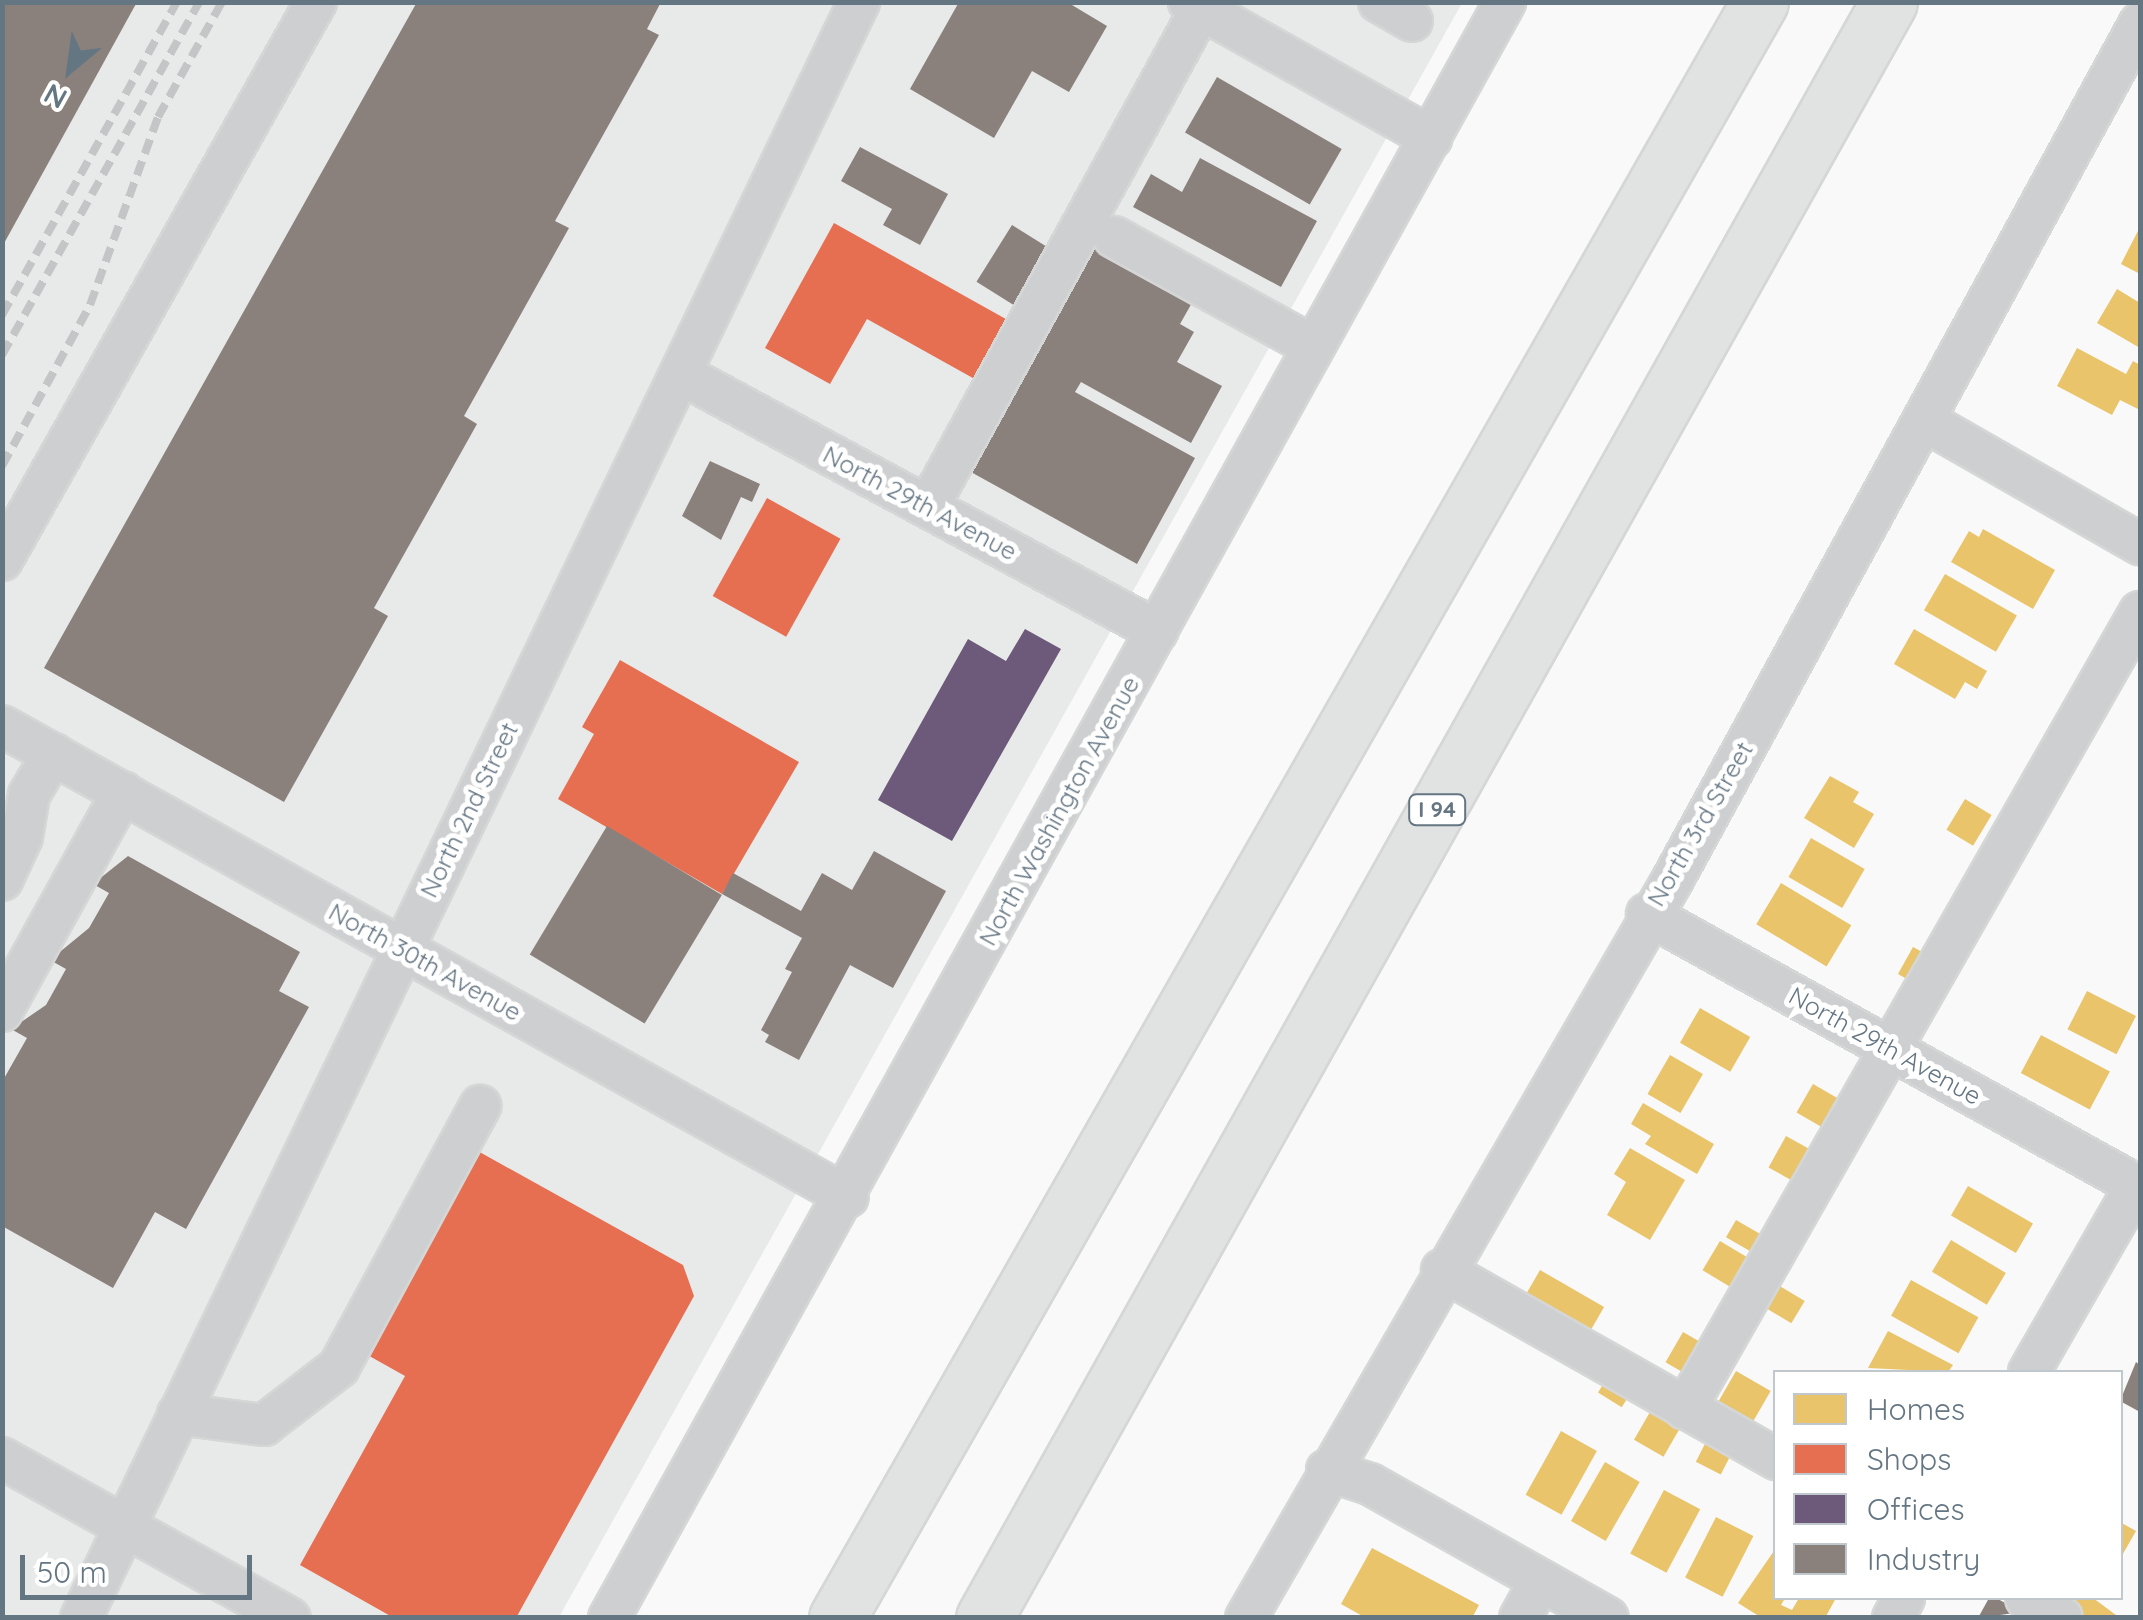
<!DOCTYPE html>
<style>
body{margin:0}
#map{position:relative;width:2143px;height:1620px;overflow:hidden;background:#f9f9f9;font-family:Quicksand,sans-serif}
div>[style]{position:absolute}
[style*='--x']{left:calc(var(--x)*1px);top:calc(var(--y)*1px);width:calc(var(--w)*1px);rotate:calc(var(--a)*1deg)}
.built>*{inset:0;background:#e8e9e9}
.homes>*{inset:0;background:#e9c46a;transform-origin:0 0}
.shops>*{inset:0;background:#e76f51;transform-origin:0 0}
.offices>*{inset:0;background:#6d597a}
.industry>*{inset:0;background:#8a817c;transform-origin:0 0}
.roads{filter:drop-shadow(2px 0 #d5d6d6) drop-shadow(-2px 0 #d5d6d6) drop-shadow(0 2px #d5d6d6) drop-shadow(0 -2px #d5d6d6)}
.minor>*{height:40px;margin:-20px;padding:0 20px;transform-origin:20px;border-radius:20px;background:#cecfd0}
.highway>*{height:55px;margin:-27.5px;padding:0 27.5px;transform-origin:27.5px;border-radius:27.5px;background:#e1e2e2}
.rail>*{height:8px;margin-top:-4px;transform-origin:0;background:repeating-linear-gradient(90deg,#c3c5c6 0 15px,transparent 0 23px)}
span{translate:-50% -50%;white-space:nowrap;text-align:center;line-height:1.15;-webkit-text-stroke:10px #fff;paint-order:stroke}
.shield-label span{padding:2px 8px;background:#fff;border:2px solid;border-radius:8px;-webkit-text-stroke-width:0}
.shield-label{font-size:22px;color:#657683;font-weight:700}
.street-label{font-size:25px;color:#657683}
.frame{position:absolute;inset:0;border:5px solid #657683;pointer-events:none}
.legend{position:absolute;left:1773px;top:1370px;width:350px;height:230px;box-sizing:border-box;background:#fff;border:2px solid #c1c8cd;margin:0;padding:12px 18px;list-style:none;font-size:30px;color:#657683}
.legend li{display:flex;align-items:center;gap:20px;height:50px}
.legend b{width:50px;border:2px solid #c1c8cd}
.north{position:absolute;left:20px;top:20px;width:100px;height:100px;-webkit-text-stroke:8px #fff;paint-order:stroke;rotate:209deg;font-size:28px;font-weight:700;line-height:40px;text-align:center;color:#657683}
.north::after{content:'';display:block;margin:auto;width:35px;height:45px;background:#657683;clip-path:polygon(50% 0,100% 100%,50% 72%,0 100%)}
.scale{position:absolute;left:20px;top:1555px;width:232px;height:45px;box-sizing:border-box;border:5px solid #657683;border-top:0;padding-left:12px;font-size:30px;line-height:35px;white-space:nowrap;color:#657683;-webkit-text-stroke:8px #fff;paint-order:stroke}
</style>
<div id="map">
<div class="built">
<div style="clip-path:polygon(3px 3px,1462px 3px,559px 1617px,3px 1617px)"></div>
</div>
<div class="homes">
<div style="clip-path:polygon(2140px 227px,2140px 274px,2121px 264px)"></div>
<div style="clip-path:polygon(2117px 289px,2140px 303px,2140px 348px,2097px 323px)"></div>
<div style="clip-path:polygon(2077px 348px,2126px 374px,2133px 361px,2140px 365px,2140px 410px,2120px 400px,2112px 415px,2057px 386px)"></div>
<div style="clip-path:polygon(1983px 529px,2055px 570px,2033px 609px,1951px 562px,1969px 531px,1979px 537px)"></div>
<div style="left:1945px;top:574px;width:83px;height:42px;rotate:30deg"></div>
<div style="clip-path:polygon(1914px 629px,1987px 671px,1977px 689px,1965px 682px,1955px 699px,1894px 664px)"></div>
<div style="clip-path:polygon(1830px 776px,1859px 792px,1853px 802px,1874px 814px,1854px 848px,1804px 818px)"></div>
<div style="left:1965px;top:799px;width:31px;height:36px;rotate:31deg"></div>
<div style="left:1811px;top:838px;width:62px;height:45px;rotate:30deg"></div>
<div style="left:1781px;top:883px;width:82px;height:48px;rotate:31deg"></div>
<div style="left:1913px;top:947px;width:29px;height:31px;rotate:29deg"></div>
<div style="left:2087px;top:991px;width:55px;height:43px;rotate:27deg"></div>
<div style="left:1700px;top:1008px;width:58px;height:40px;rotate:30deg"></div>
<div style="left:2041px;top:1035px;width:78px;height:43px;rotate:28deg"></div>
<div style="left:1670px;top:1055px;width:38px;height:45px;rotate:30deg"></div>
<div style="left:1813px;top:1084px;width:34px;height:33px;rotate:30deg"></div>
<div style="clip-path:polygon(1643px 1103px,1714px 1144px,1697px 1174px,1645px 1144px,1651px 1136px,1631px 1124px)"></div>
<div style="left:1786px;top:1136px;width:39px;height:36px;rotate:29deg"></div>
<div style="clip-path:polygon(1630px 1148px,1685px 1180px,1650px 1240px,1607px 1215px,1626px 1182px,1614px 1174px)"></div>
<div style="left:1968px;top:1186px;width:75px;height:34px;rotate:30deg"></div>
<div style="left:1736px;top:1220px;width:34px;height:20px;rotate:30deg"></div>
<div style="left:1951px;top:1240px;width:64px;height:37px;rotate:31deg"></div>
<div style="left:1720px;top:1241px;width:37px;height:34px;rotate:31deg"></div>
<div style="left:1540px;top:1270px;width:74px;height:37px;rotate:30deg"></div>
<div style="left:1911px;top:1280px;width:77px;height:41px;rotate:29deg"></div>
<div style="left:1773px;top:1282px;width:37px;height:26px;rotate:31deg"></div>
<div style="clip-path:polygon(1888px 1331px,1953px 1365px,1948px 1372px,1868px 1368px)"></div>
<div style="left:1683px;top:1332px;width:32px;height:35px;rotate:30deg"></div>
<div style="left:1736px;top:1371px;width:40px;height:45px;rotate:30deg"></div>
<div style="left:1607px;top:1378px;width:28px;height:17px;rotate:32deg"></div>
<div style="left:1650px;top:1412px;width:34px;height:32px;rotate:30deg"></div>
<div style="left:1561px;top:1431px;width:41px;height:73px;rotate:29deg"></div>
<div style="left:1709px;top:1436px;width:28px;height:29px;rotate:27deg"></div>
<div style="left:1605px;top:1462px;width:40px;height:68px;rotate:30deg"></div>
<div style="left:1664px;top:1490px;width:41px;height:72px;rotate:28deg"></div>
<div style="left:1716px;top:1517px;width:42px;height:68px;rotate:27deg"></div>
<div style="clip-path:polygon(2120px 1522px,2136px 1531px,2120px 1559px)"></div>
<div style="clip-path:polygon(1372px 1548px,1479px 1605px,1472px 1618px,1366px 1618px,1341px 1604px)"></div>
<div style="clip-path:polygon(1776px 1548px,1776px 1598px,1785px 1598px,1781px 1605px,1792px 1610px,1799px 1598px,1836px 1598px,1825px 1618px,1762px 1618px,1738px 1603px)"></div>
<div style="clip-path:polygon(2041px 1598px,2093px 1598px,2120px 1618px,2075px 1618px)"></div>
</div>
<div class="shops">
<div style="clip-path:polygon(834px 223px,1013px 323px,980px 382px,867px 319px,830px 384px,765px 348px)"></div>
<div style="left:767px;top:498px;width:84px;height:112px;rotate:29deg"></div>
<div style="clip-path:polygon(620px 660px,799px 762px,722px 894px,558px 799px,594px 734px,582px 727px)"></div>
<div style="clip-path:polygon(476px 1150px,683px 1265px,694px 1296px,516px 1618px,394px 1618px,300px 1565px,405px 1376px,364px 1353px)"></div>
</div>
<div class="offices">
<div style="clip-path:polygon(1025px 629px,1061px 649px,952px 841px,878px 800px,968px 639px,1006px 661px)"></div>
</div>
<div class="industry">
<div style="clip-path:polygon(2px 2px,137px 2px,2px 247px)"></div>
<div style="clip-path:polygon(417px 2px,661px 2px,647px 29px,659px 35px,555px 221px,569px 228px,464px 416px,477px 424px,374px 608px,388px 616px,284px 802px,44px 668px)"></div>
<div style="clip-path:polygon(959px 2px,1067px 2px,1107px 26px,1069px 92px,1032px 71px,994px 138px,910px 89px)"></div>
<div style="left:1217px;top:77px;width:144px;height:64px;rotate:30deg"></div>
<div style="clip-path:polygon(860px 147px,948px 194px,920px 245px,883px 225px,892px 209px,841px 181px)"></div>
<div style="clip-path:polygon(1200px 158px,1317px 221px,1281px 287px,1133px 207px,1151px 174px,1182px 192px)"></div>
<div style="left:1012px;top:225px;width:49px;height:67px;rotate:32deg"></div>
<div style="clip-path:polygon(1084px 241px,1193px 301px,1180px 324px,1194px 332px,1177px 362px,1222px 386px,1191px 443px,1081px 382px,1075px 392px,1195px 458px,1137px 564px,960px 466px)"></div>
<div style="clip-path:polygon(710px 461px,760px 484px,752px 502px,741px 497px,721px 540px,682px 516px)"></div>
<div style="left:607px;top:826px;width:134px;height:150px;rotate:31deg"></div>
<div style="clip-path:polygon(874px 851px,946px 891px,893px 988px,850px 965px,799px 1060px,765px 1042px,769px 1035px,761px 1030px,792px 972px,785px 969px,802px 938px,722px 894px,733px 873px,801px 911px,822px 873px,852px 890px)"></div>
<div style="clip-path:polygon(128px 856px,300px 952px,279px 991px,309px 1007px,186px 1229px,155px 1212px,113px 1288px,2px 1226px,2px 1082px,27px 1038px,11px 1029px,46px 1005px,66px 969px,50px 960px,89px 928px,109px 893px,93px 884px)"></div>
<div style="clip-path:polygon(2136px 1362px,2140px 1365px,2140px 1412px,2120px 1401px)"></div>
<div style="clip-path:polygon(1989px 1598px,1996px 1598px,2022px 1612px,1978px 1618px)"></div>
</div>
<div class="roads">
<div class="minor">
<div style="--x:1189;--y:2;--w:278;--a:29.3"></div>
<div style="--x:1379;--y:2;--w:38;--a:30"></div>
<div style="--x:1114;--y:237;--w:226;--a:28.8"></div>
<div style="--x:683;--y:375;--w:539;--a:28.37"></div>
<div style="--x:1925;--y:421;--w:248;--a:29.8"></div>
<div style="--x:928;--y:507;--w:568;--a:-61.27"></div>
<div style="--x:2;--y:560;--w:640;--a:-60.63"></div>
<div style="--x:2;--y:726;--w:968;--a:29.11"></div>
<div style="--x:2;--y:880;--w:47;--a:-65.1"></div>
<div style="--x:22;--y:837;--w:43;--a:-80.5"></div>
<div style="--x:29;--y:795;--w:48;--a:-59.7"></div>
<div style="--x:1647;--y:914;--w:544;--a:29.01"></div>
<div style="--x:2;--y:1011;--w:250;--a:-61.1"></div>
<div style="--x:1442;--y:1270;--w:384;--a:29.5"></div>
<div style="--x:2029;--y:1372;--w:195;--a:-60.1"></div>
<div style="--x:1685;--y:1409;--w:918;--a:-60.28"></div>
<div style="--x:178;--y:1414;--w:87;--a:7.3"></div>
<div style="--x:264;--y:1425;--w:95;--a:-37.7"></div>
<div style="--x:339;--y:1367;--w:297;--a:-61.6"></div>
<div style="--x:2;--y:1458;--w:329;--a:29.1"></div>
<div style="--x:1327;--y:1470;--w:45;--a:18"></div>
<div style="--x:1370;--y:1484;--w:273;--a:29.4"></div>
<div style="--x:2026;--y:1598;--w:41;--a:29.1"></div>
<div style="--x:81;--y:1618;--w:1794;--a:-64.29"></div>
<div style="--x:609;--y:1618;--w:1848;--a:-60.99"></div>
<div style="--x:1246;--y:1618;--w:853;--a:-59.98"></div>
<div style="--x:1673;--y:879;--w:975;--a:-61.38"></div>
<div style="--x:1520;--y:1618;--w:43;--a:-61.1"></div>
<div style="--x:1893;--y:1618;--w:23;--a:-61"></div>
</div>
<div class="highway">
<div style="--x:837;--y:1618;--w:1861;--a:-60.27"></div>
<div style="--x:984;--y:1618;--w:1852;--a:-60.75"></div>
</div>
</div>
<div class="rail">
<div style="--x:2;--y:315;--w:359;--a:-60.8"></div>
<div style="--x:2;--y:355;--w:404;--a:-60.8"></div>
<div style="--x:2;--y:466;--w:183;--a:-61.3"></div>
<div style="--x:90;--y:305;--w:200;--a:-70.1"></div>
<div style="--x:158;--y:117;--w:132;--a:-60.9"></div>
</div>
<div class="shield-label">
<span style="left:1437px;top:810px">I 94</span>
</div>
<div class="street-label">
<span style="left:920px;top:503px;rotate:28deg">North 29th Avenue</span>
<span style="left:469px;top:810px;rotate:-64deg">North 2nd Street</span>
<span style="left:1059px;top:811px;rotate:-61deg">North Washington Avenue</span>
<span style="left:1700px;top:824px;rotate:-60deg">North 3rd Street</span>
<span style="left:425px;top:962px;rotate:29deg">North 30th Avenue</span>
<span style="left:1885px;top:1046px;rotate:29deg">North 29th Avenue</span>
</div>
<div class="frame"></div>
<ul class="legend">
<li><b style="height:28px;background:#e9c46a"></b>Homes</li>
<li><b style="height:28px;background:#e76f51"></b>Shops</li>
<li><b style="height:28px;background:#6d597a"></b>Offices</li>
<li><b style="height:28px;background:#8a817c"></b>Industry</li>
</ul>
<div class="north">N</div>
<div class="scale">50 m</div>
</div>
